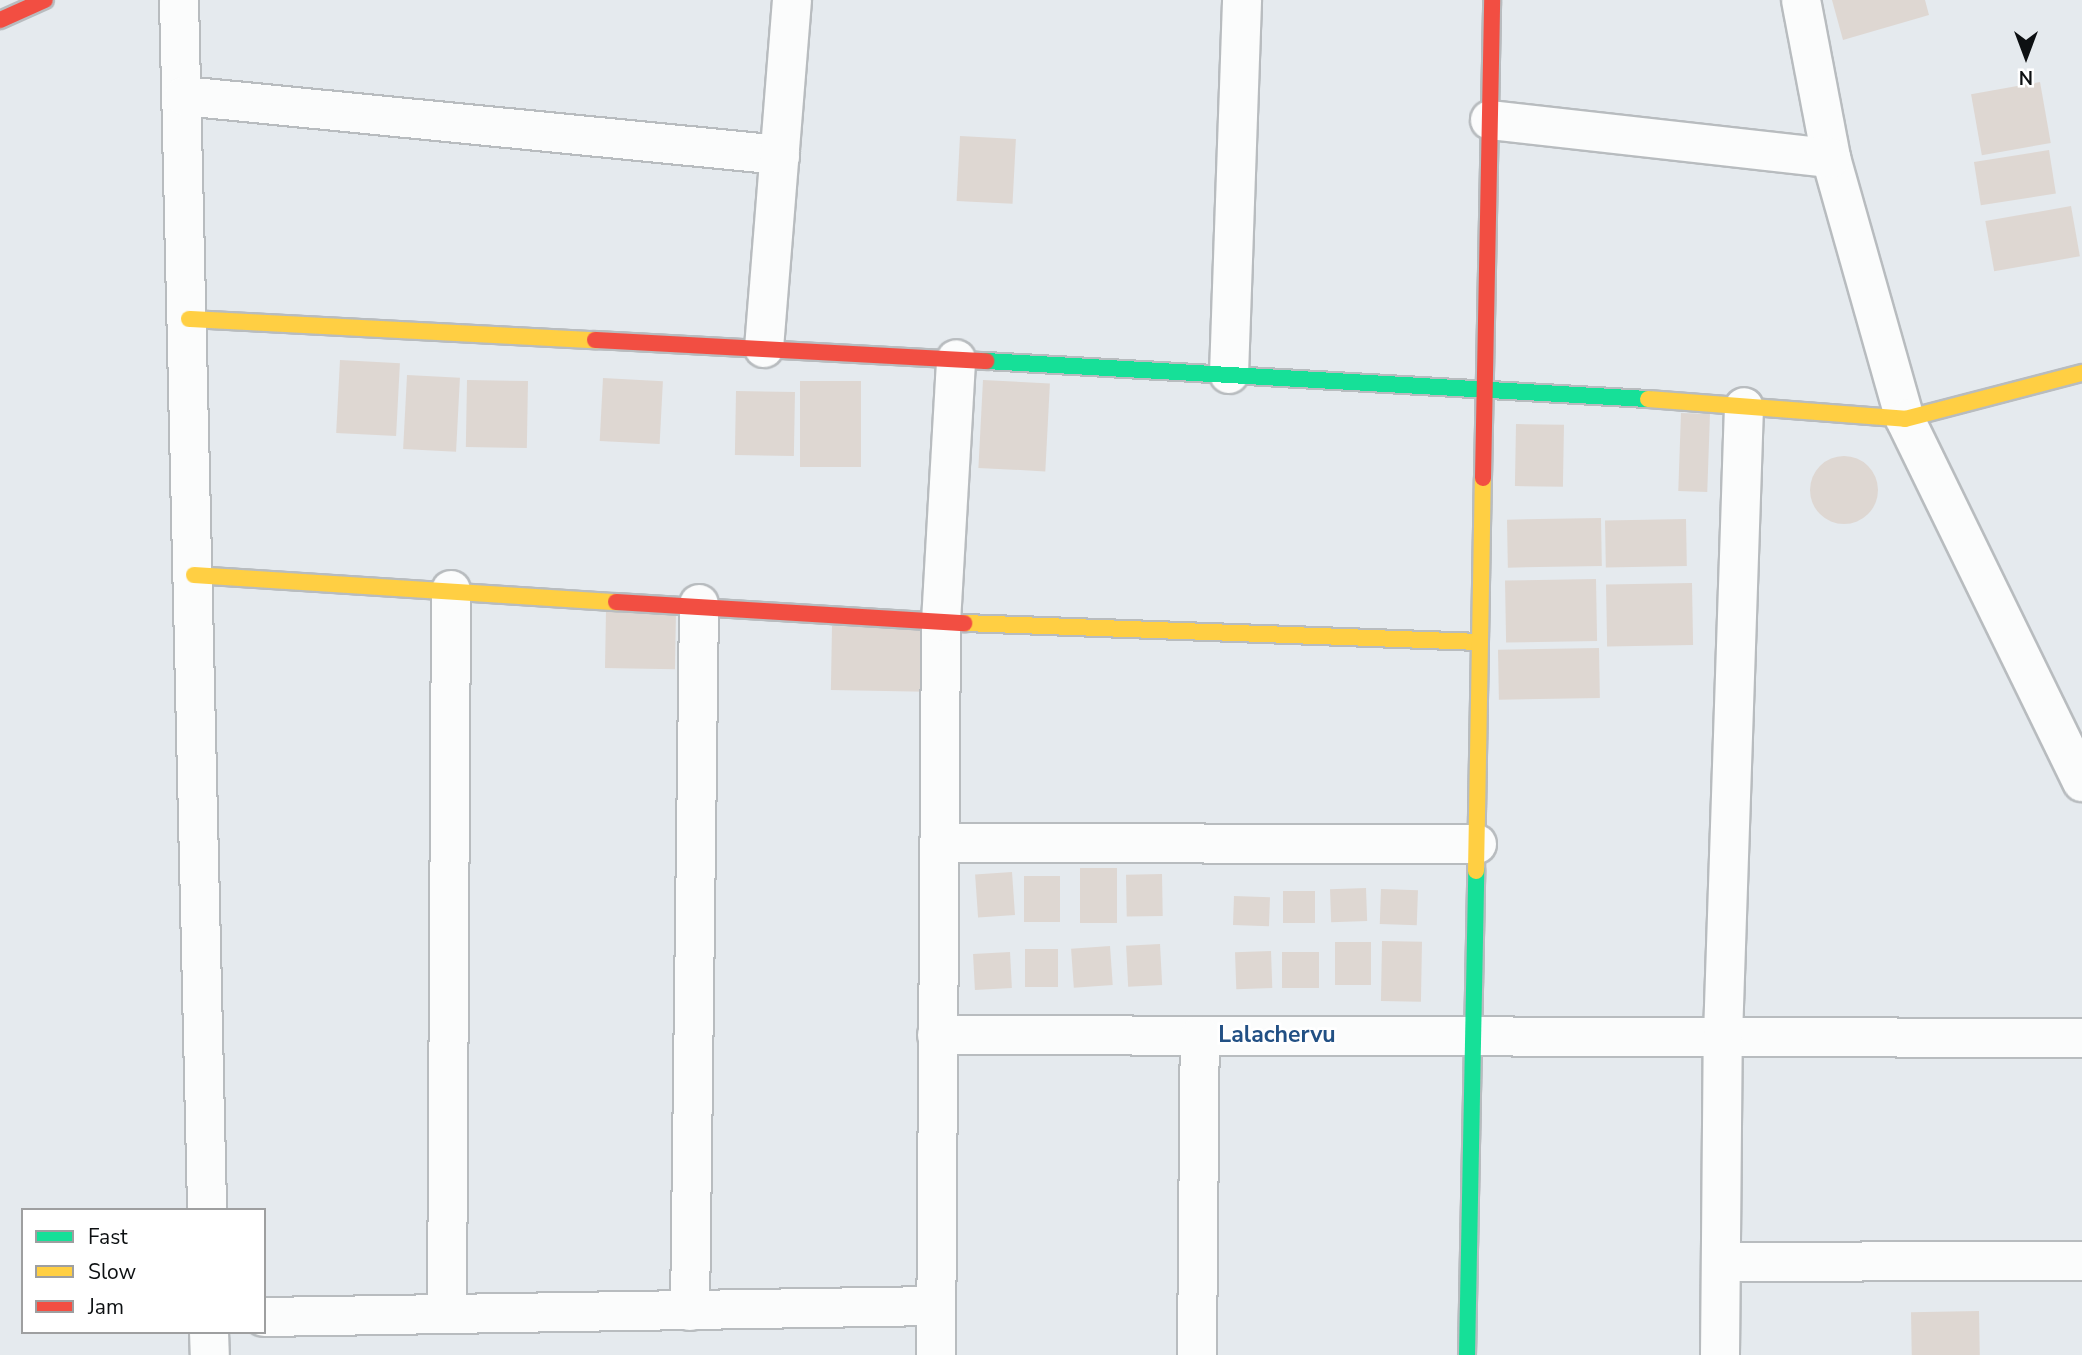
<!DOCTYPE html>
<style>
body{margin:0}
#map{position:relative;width:2082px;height:1355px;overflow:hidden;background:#e5eaee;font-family:"Nunito Sans",sans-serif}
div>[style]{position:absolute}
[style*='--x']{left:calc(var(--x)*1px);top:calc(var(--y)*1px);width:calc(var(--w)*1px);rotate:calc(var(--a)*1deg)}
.building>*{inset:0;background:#ded7d2;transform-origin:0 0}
.round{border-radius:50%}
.roads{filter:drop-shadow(2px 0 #b8bcbf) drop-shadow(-2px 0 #b8bcbf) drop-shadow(0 2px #b8bcbf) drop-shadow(0 -2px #b8bcbf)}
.street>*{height:38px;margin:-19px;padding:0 19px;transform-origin:19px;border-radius:19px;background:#fbfcfc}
.fast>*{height:16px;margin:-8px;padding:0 8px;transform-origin:8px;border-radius:8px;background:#16e098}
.slow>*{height:16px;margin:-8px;padding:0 8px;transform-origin:8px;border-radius:8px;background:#ffcf43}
.jam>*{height:16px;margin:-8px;padding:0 8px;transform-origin:8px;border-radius:8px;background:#f24e42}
span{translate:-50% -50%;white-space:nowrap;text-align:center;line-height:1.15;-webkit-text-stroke:5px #fff;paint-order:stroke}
.quarter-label{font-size:23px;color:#225084;font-weight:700}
.legend{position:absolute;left:21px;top:1208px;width:245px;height:126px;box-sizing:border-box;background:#fff;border:2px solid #9e9fa0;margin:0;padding:9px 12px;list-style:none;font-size:21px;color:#0d1012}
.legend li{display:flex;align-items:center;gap:14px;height:35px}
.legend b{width:35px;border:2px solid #9e9fa0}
.north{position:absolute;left:1991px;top:21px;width:70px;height:70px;-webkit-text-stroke:5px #fff;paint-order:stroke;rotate:180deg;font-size:19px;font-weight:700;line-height:28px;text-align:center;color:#0d1012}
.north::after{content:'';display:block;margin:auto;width:24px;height:32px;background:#0d1012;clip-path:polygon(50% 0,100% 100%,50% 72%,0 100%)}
</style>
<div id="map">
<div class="building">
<div style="clip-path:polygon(1832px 0,1925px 0,1929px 15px,1843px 40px)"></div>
<div style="left:2040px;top:82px;width:62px;height:70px;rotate:80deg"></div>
<div style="left:960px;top:136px;width:56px;height:65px;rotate:3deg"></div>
<div style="left:2049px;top:150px;width:44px;height:76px;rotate:81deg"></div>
<div style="left:2071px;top:206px;width:51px;height:87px;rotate:80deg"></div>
<div style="left:340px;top:360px;width:60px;height:73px;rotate:3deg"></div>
<div style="left:407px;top:375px;width:53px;height:74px;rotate:3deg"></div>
<div style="left:603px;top:378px;width:60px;height:63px;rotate:3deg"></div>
<div style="left:467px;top:380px;width:61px;height:67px;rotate:1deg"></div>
<div style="left:983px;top:380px;width:67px;height:88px;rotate:3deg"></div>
<div style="left:800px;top:381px;width:61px;height:86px"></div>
<div style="left:736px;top:391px;width:59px;height:64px;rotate:1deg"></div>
<div style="left:1681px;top:413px;width:29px;height:78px;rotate:2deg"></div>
<div style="left:1516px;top:424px;width:48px;height:62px;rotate:1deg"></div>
<div class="round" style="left:1810px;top:456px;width:68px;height:68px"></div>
<div style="left:1601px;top:518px;width:48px;height:94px;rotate:89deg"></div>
<div style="left:1686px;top:519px;width:47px;height:81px;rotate:89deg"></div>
<div style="left:1596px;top:579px;width:62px;height:91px;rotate:89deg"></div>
<div style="left:1692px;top:583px;width:62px;height:86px;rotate:89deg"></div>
<div style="left:606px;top:610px;width:70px;height:58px;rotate:1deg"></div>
<div style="left:832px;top:626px;width:95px;height:64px;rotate:1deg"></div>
<div style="left:1599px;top:648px;width:50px;height:101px;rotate:89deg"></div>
<div style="left:1080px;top:868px;width:37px;height:55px"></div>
<div style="left:1012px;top:872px;width:43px;height:37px;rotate:86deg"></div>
<div style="left:1162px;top:874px;width:42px;height:36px;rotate:89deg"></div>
<div style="left:1060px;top:876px;width:46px;height:36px;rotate:90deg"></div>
<div style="left:1366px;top:888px;width:33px;height:36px;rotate:88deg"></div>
<div style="left:1381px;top:889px;width:37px;height:35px;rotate:2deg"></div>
<div style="left:1283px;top:891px;width:32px;height:32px"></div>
<div style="left:1234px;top:896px;width:36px;height:29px;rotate:2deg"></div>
<div style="left:1382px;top:941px;width:40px;height:60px;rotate:1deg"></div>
<div style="left:1335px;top:942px;width:36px;height:43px"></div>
<div style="left:1160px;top:944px;width:41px;height:34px;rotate:87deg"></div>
<div style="left:1110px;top:946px;width:39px;height:39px;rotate:86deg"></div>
<div style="left:1025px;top:949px;width:33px;height:38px"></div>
<div style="left:1271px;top:951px;width:37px;height:36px;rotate:88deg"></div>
<div style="left:1010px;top:952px;width:36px;height:37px;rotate:87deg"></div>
<div style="left:1282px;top:952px;width:37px;height:36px"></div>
<div style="left:1979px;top:1311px;width:44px;height:68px;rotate:89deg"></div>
</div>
<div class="roads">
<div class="street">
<div style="--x:179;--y:0;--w:1210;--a:88.67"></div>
<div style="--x:1801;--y:0;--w:161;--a:79.2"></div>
<div style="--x:1831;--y:158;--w:271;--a:74.2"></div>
<div style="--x:1905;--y:419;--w:404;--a:64"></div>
<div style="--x:184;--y:96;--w:599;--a:5.65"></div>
<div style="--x:1490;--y:120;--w:343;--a:6.4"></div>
<div style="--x:764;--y:348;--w:349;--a:-85.4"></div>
<div style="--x:1229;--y:374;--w:374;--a:-88"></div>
<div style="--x:939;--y:843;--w:538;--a:0.11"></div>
<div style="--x:937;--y:1035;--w:1145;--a:0.15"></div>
<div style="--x:1721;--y:1262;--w:361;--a:-0.2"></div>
<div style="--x:690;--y:1311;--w:707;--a:-89.27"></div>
<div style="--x:447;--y:1314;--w:724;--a:-89.68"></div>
<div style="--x:264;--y:1317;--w:672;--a:-0.94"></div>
<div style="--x:209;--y:1332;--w:23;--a:88"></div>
<div style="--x:936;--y:1355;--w:733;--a:-89.61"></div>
<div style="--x:941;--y:622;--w:263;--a:-86.7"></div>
<div style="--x:1197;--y:1355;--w:319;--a:-89.5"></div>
<div style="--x:1720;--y:1355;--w:319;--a:-89.5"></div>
<div style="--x:1723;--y:1036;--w:629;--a:-88.09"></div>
</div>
<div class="fast">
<div style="--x:986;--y:361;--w:663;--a:3.29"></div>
<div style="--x:1467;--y:1355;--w:484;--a:-88.9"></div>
</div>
<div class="slow">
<div style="--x:189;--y:319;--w:407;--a:3"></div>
<div style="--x:1648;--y:399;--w:258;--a:4.4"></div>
<div style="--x:1905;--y:419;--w:183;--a:-14.6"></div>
<div style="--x:194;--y:575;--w:423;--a:3.7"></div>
<div style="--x:964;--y:623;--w:516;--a:2.11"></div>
<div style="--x:1476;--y:871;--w:393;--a:-89"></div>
</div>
<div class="jam">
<div style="--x:0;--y:20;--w:49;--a:-24"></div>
<div style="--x:595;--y:340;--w:392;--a:3.1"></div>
<div style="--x:1483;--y:478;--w:478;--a:-88.9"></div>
<div style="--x:616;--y:602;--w:349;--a:3.5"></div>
</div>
</div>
<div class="quarter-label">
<span style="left:1277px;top:1035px">Lalachervu</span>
</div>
<ul class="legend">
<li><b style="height:9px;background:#16e098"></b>Fast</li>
<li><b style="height:9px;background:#ffcf43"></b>Slow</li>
<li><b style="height:9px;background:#f24e42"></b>Jam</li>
</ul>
<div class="north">N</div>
</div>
